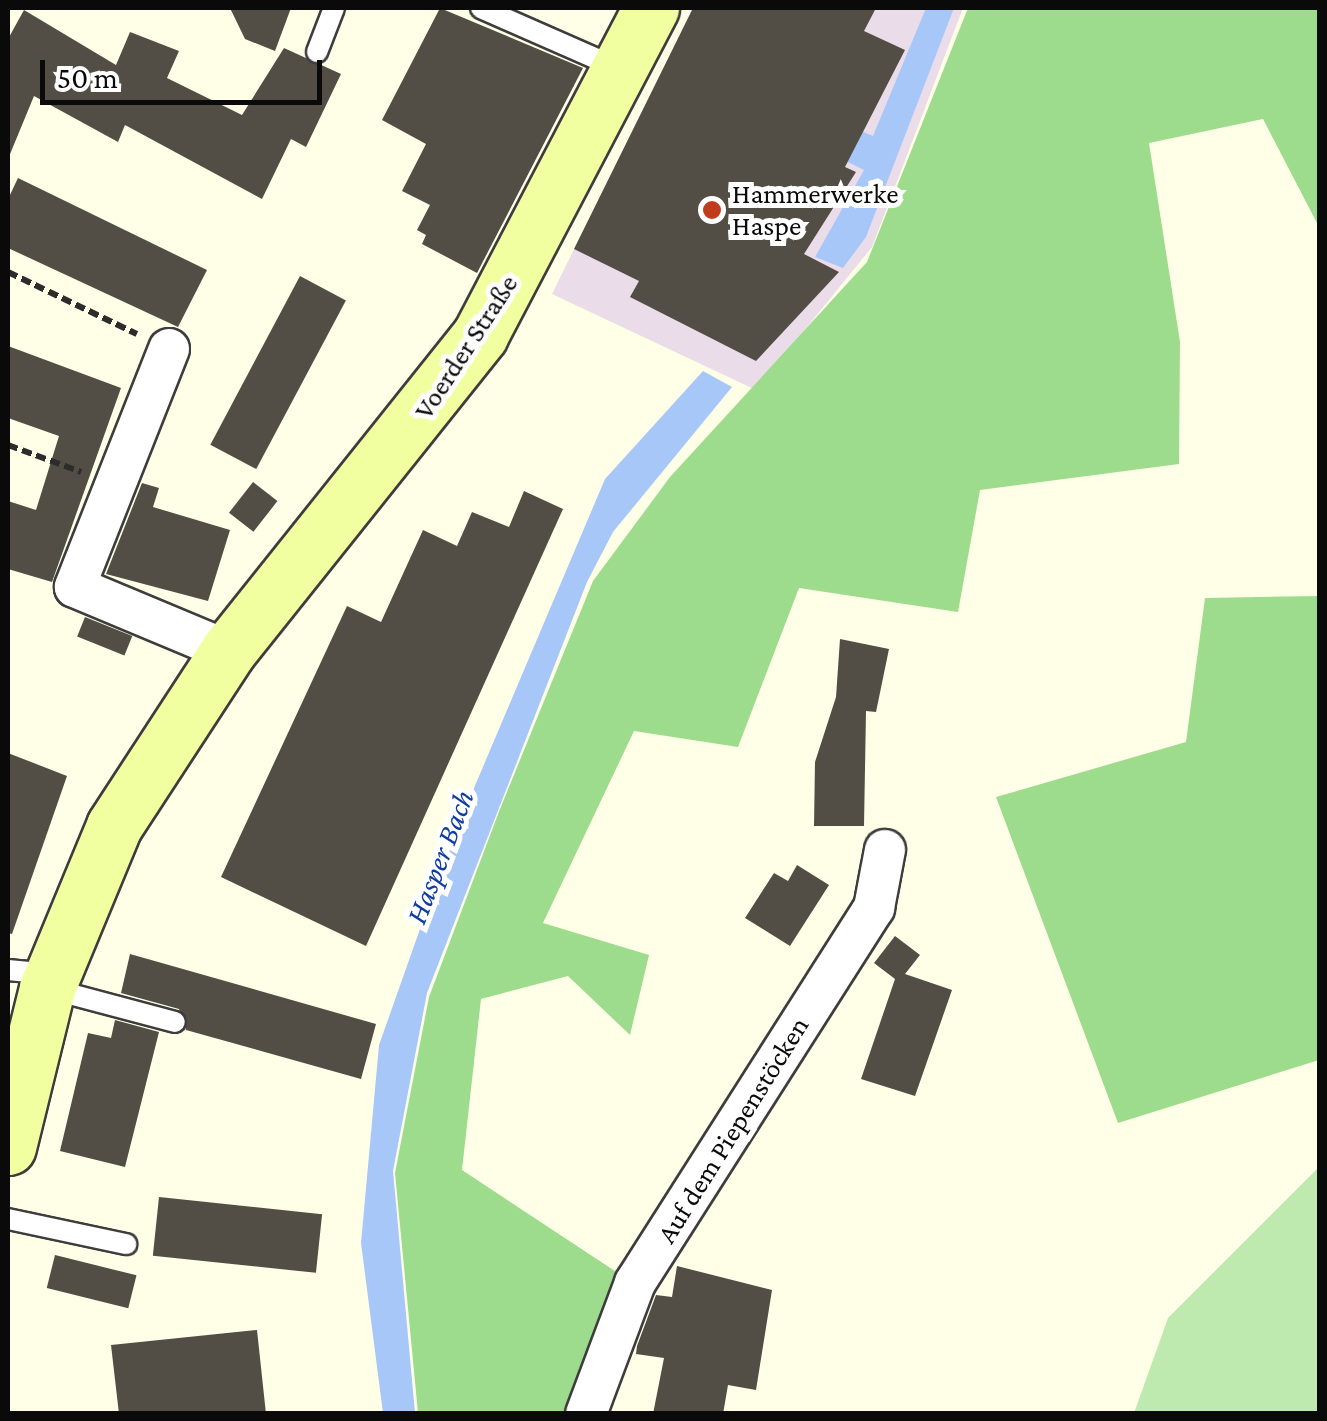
<!DOCTYPE html>
<meta charset="utf-8">
<style>
body{margin:0}
#map{position:relative;width:1327px;height:1421px;overflow:hidden;background:#feffe6;font-family:"Crimson Pro",serif}
div>[style]{position:absolute}
[style*='--x']{left:calc(var(--x)*1px);top:calc(var(--y)*1px);width:calc(var(--w)*1px);rotate:calc(var(--a)*1deg)}
.industrial>*{inset:0;background:#eadce8}
.green>*{inset:0;background:#bfeaaf}
.forest>*{inset:0;background:#9ddc8d}
.water>*{inset:0;background:#a8c7f9}
.building>*{inset:0;background:#534e45;transform-origin:0 0}
.path>*{height:6px;margin-top:-3px;transform-origin:0;background:repeating-linear-gradient(90deg,#2c2c2c 0 10px,transparent 0 15px)}
.roads{filter:drop-shadow(2px 0 #3d3d3d) drop-shadow(-2px 0 #3d3d3d) drop-shadow(0 2px #3d3d3d) drop-shadow(0 -2px #3d3d3d)}
.lane>*{height:20px;margin:-10px;padding:0 10px;transform-origin:10px;border-radius:10px;background:#fff}
.street>*{height:40px;margin:-20px;padding:0 20px;transform-origin:20px;border-radius:20px;background:#fff}
.secondary>*{height:55px;margin:-27.5px;padding:0 27.5px;transform-origin:27.5px;border-radius:27.5px;background:#f2ffa1}
.dots>*{width:28px;height:28px;translate:-50% -50%;box-sizing:border-box;border:5px solid #fff;border-radius:50%}
span{translate:-50% -50%;white-space:nowrap;text-align:center;line-height:1.15;-webkit-text-stroke:10px #fff;paint-order:stroke}
.poi-label{font-size:28px;color:#0a0a0a}
.left{translate:0 -50%;text-align:left}
.street-label{font-size:28px;color:#0a0a0a}
.water-label{font-size:30px;color:#0e3ca0;font-style:italic}
.frame{position:absolute;inset:0;border:10px solid #0a0a0a;pointer-events:none}
.scale{position:absolute;left:40px;top:60px;width:282px;height:45px;box-sizing:border-box;border:5px solid #0a0a0a;border-top:0;padding-left:12px;font-size:30px;line-height:35px;white-space:nowrap;color:#0a0a0a;-webkit-text-stroke:8px #fff;paint-order:stroke}
</style>
<div id="map">
<div class="industrial">
<div style="clip-path:polygon(693px 8px,963px 8px,872px 247px,756px 390px,552px 294px)"></div>
</div>
<div class="green">
<div style="clip-path:polygon(1319px 1167px,1319px 1413px,1134px 1413px,1168px 1318px)"></div>
</div>
<div class="forest">
<div style="clip-path:polygon(968px 8px,1319px 8px,1319px 227px,1263px 119px,1149px 143px,1180px 342px,1179px 464px,980px 490px,958px 612px,799px 588px,738px 747px,634px 731px,543px 923px,649px 955px,630px 1035px,568px 976px,481px 999px,462px 1170px,627px 1279px,579px 1413px,418px 1413px,395px 1173px,429px 997px,500px 809px,593px 581px,670px 477px,867px 262px)"></div>
<div style="clip-path:polygon(1319px 596px,1319px 1060px,1118px 1123px,996px 797px,1186px 742px,1205px 598px)"></div>
</div>
<div class="water">
<div style="clip-path:polygon(926px 8px,954px 8px,866px 237px,843px 268px,815px 257px,864px 170px,830px 153px,842px 123px,873px 136px)"></div>
<div style="clip-path:polygon(703px 371px,732px 387px,613px 532px,587px 582px,427px 993px,393px 1171px,415px 1413px,383px 1413px,361px 1243px,379px 1045px,449px 847px,605px 479px)"></div>
</div>
<div class="building">
<div style="clip-path:polygon(230px 8px,291px 8px,275px 51px,245px 39px)"></div>
<div style="clip-path:polygon(440px 8px,583px 68px,477px 273px,422px 244px,426px 235px,417px 230px,430px 205px,402px 191px,426px 144px,382px 120px)"></div>
<div style="clip-path:polygon(693px 8px,876px 8px,864px 31px,905px 50px,845px 167px,856px 172px,804px 254px,839px 272px,756px 361px,630px 297px,639px 281px,574px 249px)"></div>
<div style="clip-path:polygon(24px 10px,116px 65px,130px 32px,179px 51px,167px 78px,242px 115px,284px 48px,341px 74px,306px 147px,291px 139px,262px 199px,125px 125px,118px 142px,34px 96px,8px 159px,8px 39px)"></div>
<div style="clip-path:polygon(18px 178px,207px 270px,178px 327px,8px 248px,8px 199px)"></div>
<div style="left:300px;top:276px;width:52px;height:191px;rotate:28deg"></div>
<div style="clip-path:polygon(8px 346px,121px 388px,52px 582px,8px 569px,8px 501px,36px 510px,59px 436px,8px 418px)"></div>
<div style="left:253px;top:482px;width:31px;height:39px;rotate:38deg"></div>
<div style="clip-path:polygon(142px 483px,159px 488px,153px 507px,230px 530px,208px 601px,106px 574px)"></div>
<div style="clip-path:polygon(524px 491px,563px 509px,366px 946px,221px 877px,347px 606px,381px 622px,423px 530px,457px 546px,472px 512px,509px 527px)"></div>
<div style="left:85px;top:617px;width:51px;height:21px;rotate:22deg"></div>
<div style="clip-path:polygon(840px 639px,889px 649px,876px 712px,866px 711px,864px 826px,814px 826px,815px 762px,836px 697px)"></div>
<div style="clip-path:polygon(8px 753px,67px 776px,12px 934px,8px 933px)"></div>
<div style="clip-path:polygon(797px 865px,829px 885px,790px 946px,745px 918px,774px 873px,788px 881px)"></div>
<div style="clip-path:polygon(895px 936px,920px 955px,905px 974px,952px 990px,915px 1096px,861px 1079px,895px 979px,874px 963px)"></div>
<div style="clip-path:polygon(130px 954px,376px 1024px,361px 1079px,186px 1030px,179px 1009px,121px 993px)"></div>
<div style="clip-path:polygon(115px 1020px,159px 1032px,125px 1167px,60px 1151px,88px 1033px,111px 1038px)"></div>
<div style="left:159px;top:1197px;width:164px;height:59px;rotate:6deg"></div>
<div style="left:55px;top:1255px;width:84px;height:34px;rotate:14deg"></div>
<div style="clip-path:polygon(677px 1266px,772px 1290px,756px 1390px,728px 1385px,723px 1414px,653px 1414px,664px 1358px,636px 1354px,637px 1346px,656px 1295px,672px 1297px)"></div>
<div style="clip-path:polygon(257px 1330px,266px 1414px,119px 1414px,111px 1345px)"></div>
</div>
<div class="path">
<div style="--x:8;--y:272;--w:143;--a:25.7"></div>
<div style="--x:8;--y:445;--w:78;--a:20.3"></div>
</div>
<div class="roads">
<div class="lane">
<div style="--x:481;--y:8;--w:150;--a:23.7"></div>
<div style="--x:317;--y:52;--w:47;--a:-68.9"></div>
<div style="--x:8;--y:970;--w:42;--a:5.4"></div>
<div style="--x:51;--y:989;--w:128;--a:14.9"></div>
<div style="--x:8;--y:1219;--w:121;--a:12"></div>
</div>
<div class="street">
<div style="--x:169;--y:349;--w:256;--a:111.6"></div>
<div style="--x:75;--y:587;--w:166;--a:22.7"></div>
<div style="--x:586;--y:1414;--w:140;--a:-69.5"></div>
<div style="--x:635;--y:1283;--w:445;--a:-57.5"></div>
<div style="--x:874;--y:908;--w:59;--a:-79.3"></div>
</div>
<div class="secondary">
<div style="--x:8;--y:1147;--w:164;--a:-76.2"></div>
<div style="--x:47;--y:988;--w:175;--a:-67.5"></div>
<div style="--x:114;--y:826;--w:209;--a:-56.9"></div>
<div style="--x:228;--y:651;--w:404;--a:-51.4"></div>
<div style="--x:480;--y:335;--w:369;--a:-62.4"></div>
</div>
</div>
<div class="dots">
<div style="left:712px;top:210px;background:#bf3c1c"></div>
</div>
<div class="poi-label">
<span class="left" style="left:732px;top:210px">Hammerwerke<br>Haspe</span>
</div>
<div class="street-label">
<span style="left:466px;top:347px;rotate:-57deg">Voerder Straße</span>
<span style="left:733px;top:1130px;rotate:-58deg">Auf dem Piepenstöcken</span>
</div>
<div class="water-label">
<span style="left:440px;top:857px;rotate:-69deg">Hasper Bach</span>
</div>
<div class="frame"></div>
<div class="scale">50 m</div>
</div>
